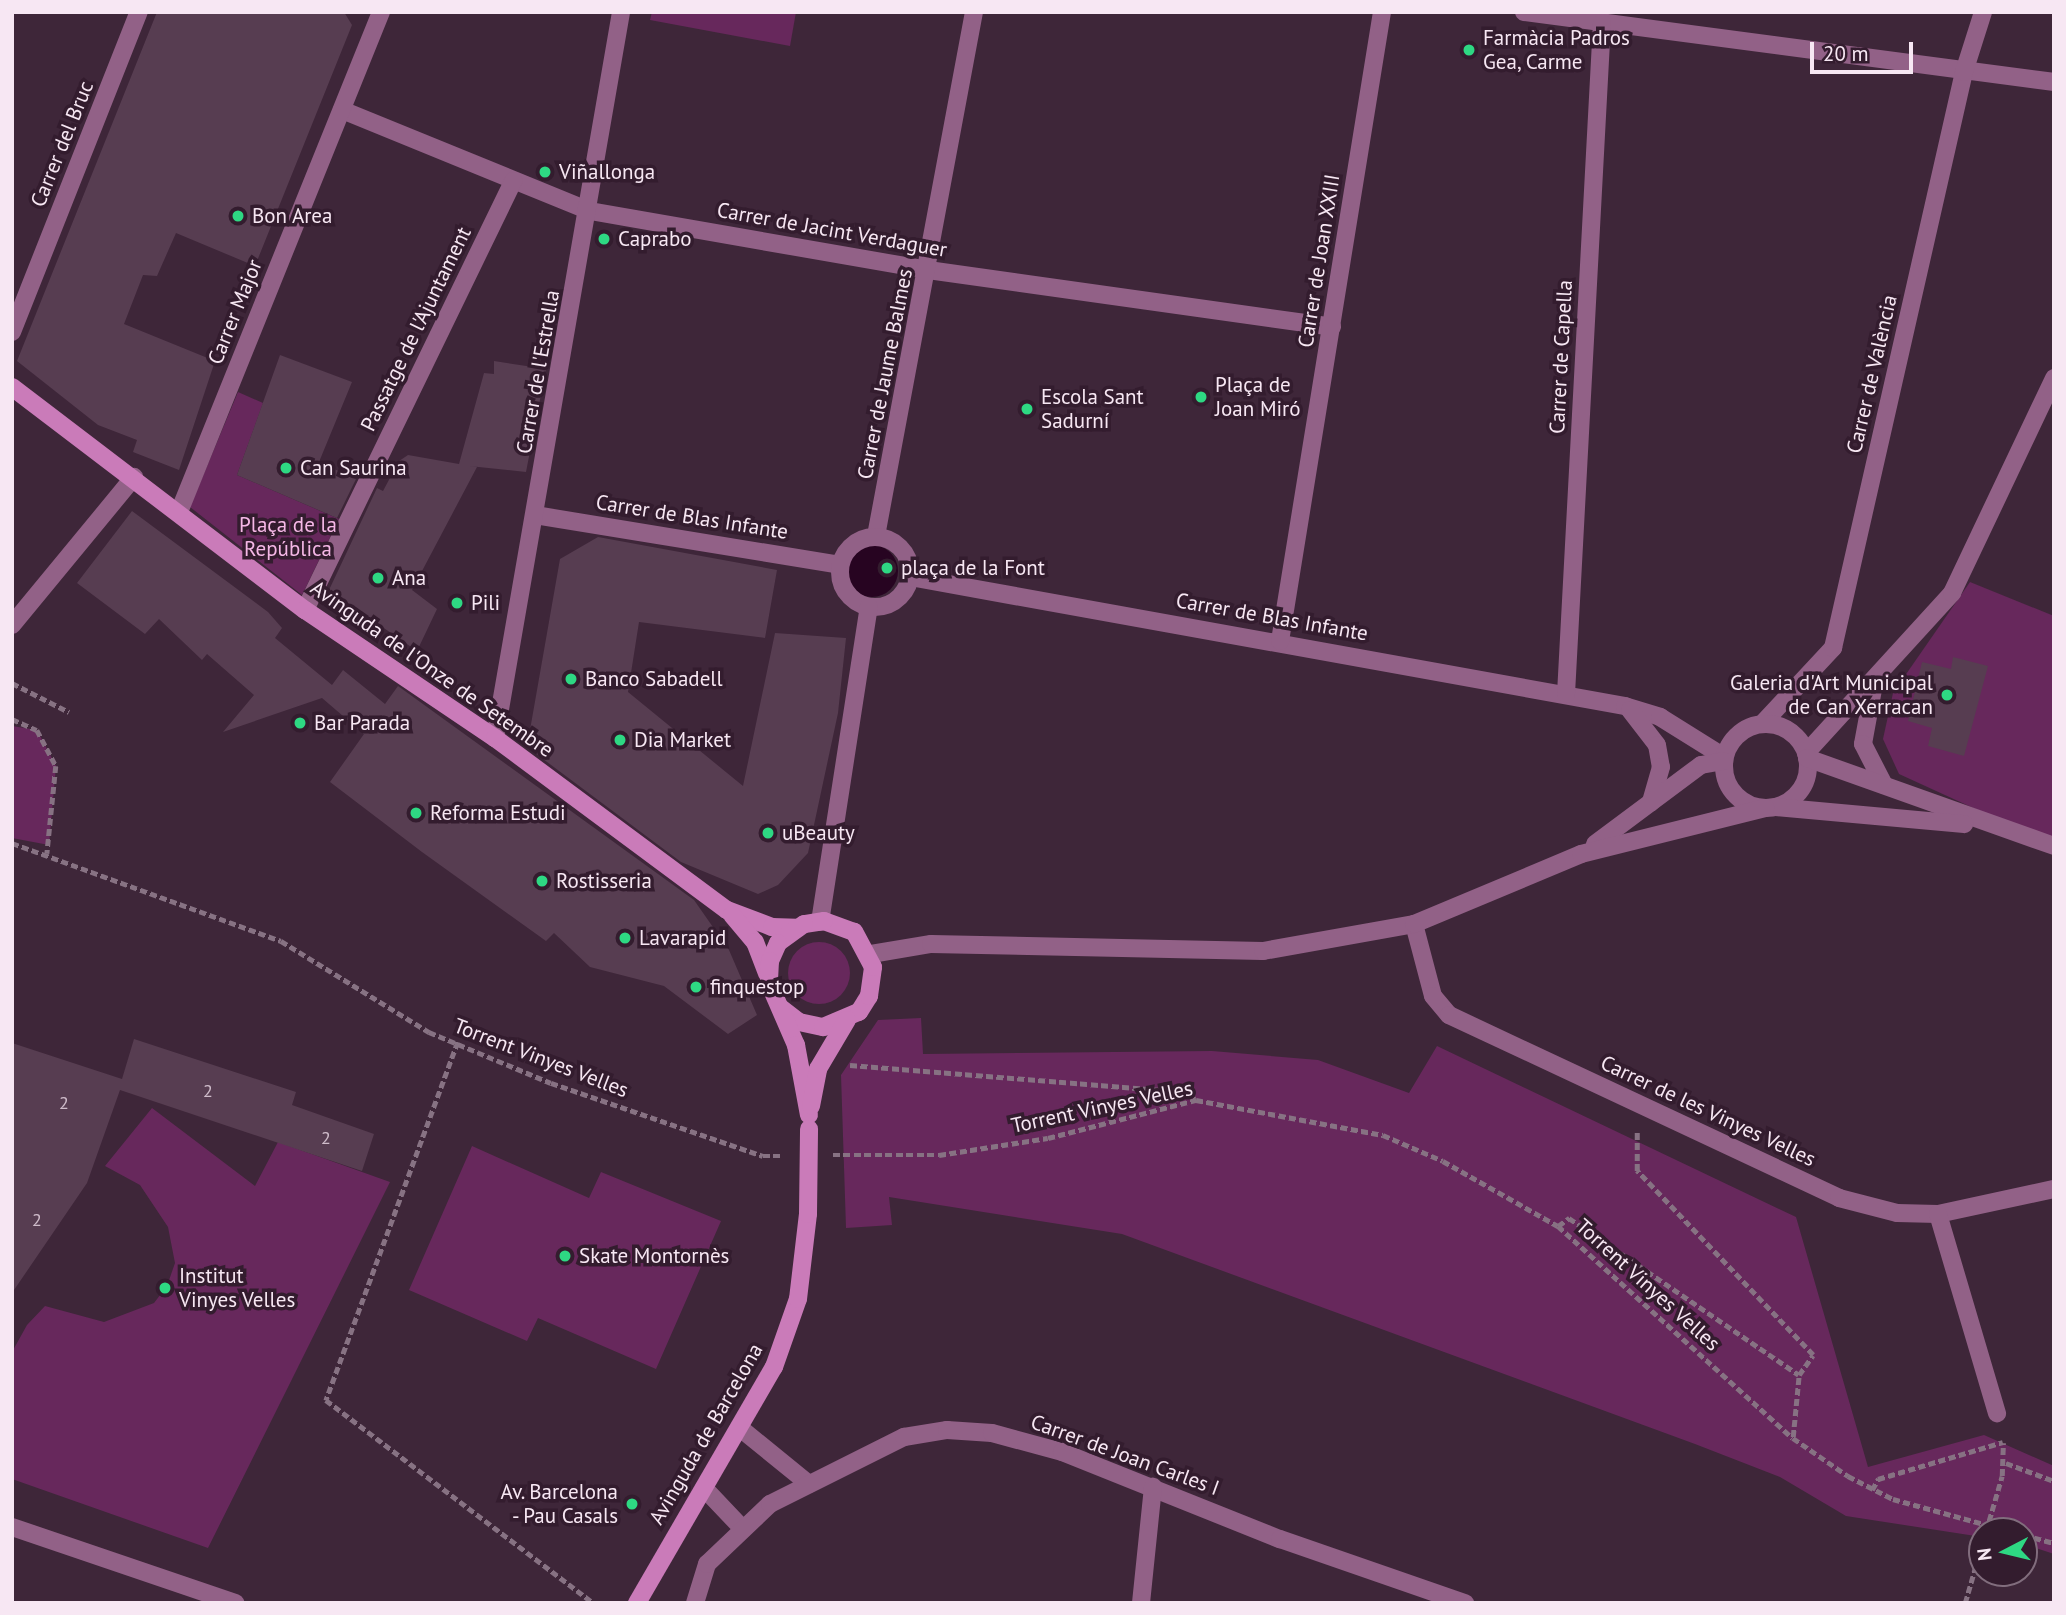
<!DOCTYPE html>
<meta charset="utf-8">
<style>
body{margin:0}
#map{position:relative;width:2066px;height:1615px;overflow:hidden;background:#3e2639;font-family:"PT Sans",sans-serif}
div>[style]{position:absolute}
[style*='--x']{left:calc(var(--x)*1px);top:calc(var(--y)*1px);width:calc(var(--w)*1px);rotate:calc(var(--a)*1deg)}
.green>*{inset:0;background:#67285c}
.round{border-radius:50%}
.water>*{inset:0;background:#270421}
.building>*{inset:0;background:#573d51}
.path>*{height:4.5px;margin-top:-2.25px;transform-origin:0;background:repeating-linear-gradient(90deg,#877283 0 7px,transparent 0 10.5px)}
.street>*{height:18px;margin:-9px;padding:0 9px;transform-origin:9px;border-radius:9px;background:#926187}
.street>.ring{margin:-9px;padding:0;box-sizing:content-box;background:none;border:18px solid #926187;border-radius:50%}
.secondary>*{height:18px;margin:-9px;padding:0 9px;transform-origin:9px;border-radius:9px;background:#ca7bb9}
.path-bridge>*{height:4.5px;margin-top:-2.25px;transform-origin:0;background:repeating-linear-gradient(90deg,#877283 0 7px,transparent 0 10.5px)}
.secondary-bridge>*{height:18px;margin:-9px;padding:0 9px;transform-origin:9px;border-radius:9px;background:#ca7bb9}
.dots>*{width:19px;height:19px;translate:-50% -50%;box-sizing:border-box;border:4px solid #331c2e;border-radius:50%}
span{translate:-50% -50%;white-space:nowrap;text-align:center;line-height:1.15;-webkit-text-stroke:7px #331c2e;paint-order:stroke}
.number-label{font-size:18px;color:#cfbcca}
.number-label span{-webkit-text-stroke-width:0}
.poi-label{font-size:21px;color:#f7e7f3}
.left{translate:0 -50%;text-align:left}
.right{translate:-100% -50%;text-align:right}
.street-label{font-size:21px;color:#f7e7f3}
.park-label{font-size:21px;color:#f5b7e6}
.frame{position:absolute;inset:0;border:14px solid #f7e7f3;pointer-events:none}
.north{position:absolute;left:1968px;top:1517px;width:70px;height:70px;box-sizing:border-box;background:#331c2e;border:2px solid #816d7d;border-radius:50%;rotate:263deg;font-size:19px;font-weight:700;line-height:28px;text-align:center;color:#f7e7f3}
.north::after{content:'';display:block;margin:auto;width:24px;height:32px;background:#2ed883;clip-path:polygon(50% 0,100% 100%,50% 72%,0 100%)}
.scale{position:absolute;left:1810px;top:42px;width:103px;height:32px;box-sizing:border-box;border:4px solid #f7e7f3;border-top:0;padding-left:9px;font-size:21px;line-height:24px;white-space:nowrap;color:#f7e7f3;-webkit-text-stroke:5px #331c2e;paint-order:stroke}
</style>
<div id="map">
<div class="green">
<div style="clip-path:polygon(652px 12px,796px 12px,790px 46px,650px 20px)"></div>
<div style="clip-path:polygon(238px 392px,263px 403px,237px 475px,339px 519px,302px 595px,190px 507px)"></div>
<div style="clip-path:polygon(1970px 582px,2054px 616px,2054px 845px,1899px 774px,1883px 739px,1893px 693px)"></div>
<div style="clip-path:polygon(12px 726px,37px 730px,56px 766px,49px 845px,12px 838px)"></div>
<div class="round" style="left:788px;top:942px;width:62px;height:62px"></div>
<div style="clip-path:polygon(921px 1018px,923px 1054px,1212px 1051px,1318px 1060px,1409px 1093px,1437px 1046px,1796px 1217px,1868px 1467px,1984px 1435px,2054px 1466px,2054px 1554px,2024px 1544px,2024px 1531px,1982px 1531px,1982px 1537px,1846px 1516px,1780px 1477px,1695px 1444px,1122px 1234px,889px 1197px,892px 1225px,846px 1228px,841px 1075px,878px 1020px)"></div>
<div style="clip-path:polygon(152px 1108px,255px 1186px,278px 1142px,390px 1182px,208px 1548px,12px 1479px,12px 1352px,27px 1325px,45px 1306px,104px 1322px,154px 1303px,167px 1286px,175px 1263px,168px 1227px,140px 1185px,105px 1166px)"></div>
<div style="clip-path:polygon(472px 1146px,589px 1198px,601px 1172px,721px 1221px,656px 1369px,538px 1318px,527px 1341px,409px 1290px)"></div>
</div>
<div class="water">
<div class="round" style="left:846px;top:545px;width:52px;height:52px"></div>
</div>
<div class="building">
<div style="clip-path:polygon(157px 12px,344px 12px,352px 25px,255px 266px,176px 233px,157px 276px,143px 275px,124px 324px,215px 361px,179px 470px,133px 452px,137px 440px,98px 425px,17px 361px)"></div>
<div style="clip-path:polygon(280px 355px,352px 382px,319px 462px,356px 479px,337px 518px,237px 475px)"></div>
<div style="clip-path:polygon(494px 361px,546px 369px,526px 472px,469px 466px,477px 467px,412px 590px,437px 609px,417px 651px,329px 590px,377px 488px,383px 491px,399px 461px,408px 455px,459px 464px,484px 373px,494px 374px)"></div>
<div style="clip-path:polygon(132px 511px,268px 612px,282px 628px,275px 638px,332px 685px,343px 670px,385px 704px,398px 686px,694px 900px,729px 950px,757px 1015px,728px 1034px,664px 986px,590px 967px,554px 933px,546px 941px,422px 852px,330px 782px,364px 734px,322px 698px,223px 732px,254px 695px,207px 654px,202px 660px,159px 619px,145px 634px,77px 583px)"></div>
<div style="clip-path:polygon(598px 537px,777px 570px,765px 638px,639px 622px,628px 692px,743px 786px,775px 633px,846px 638px,838px 713px,808px 853px,778px 885px,758px 894px,681px 862px,527px 747px,560px 559px)"></div>
<div style="clip-path:polygon(1953px 657px,1988px 666px,1964px 756px,1928px 746px,1932px 728px,1908px 721px,1922px 662px,1951px 669px)"></div>
<div style="clip-path:polygon(134px 1039px,296px 1092px,292px 1105px,374px 1134px,362px 1171px,120px 1090px,87px 1183px,12px 1293px,12px 1043px,122px 1079px)"></div>
</div>
<div class="path">
<div style="--x:12;--y:683;--w:64;--a:27"></div>
<div style="--x:12;--y:719;--w:27;--a:24"></div>
<div style="--x:37;--y:730;--w:41;--a:62.2"></div>
<div style="--x:56;--y:766;--w:88;--a:95.8"></div>
<div style="--x:12;--y:843;--w:286;--a:20"></div>
<div style="--x:281;--y:941;--w:174;--a:31.6"></div>
<div style="--x:429;--y:1032;--w:132;--a:22.7"></div>
<div style="--x:551;--y:1083;--w:224;--a:19"></div>
<div style="--x:763;--y:1156;--w:19;--a:0"></div>
<div style="--x:458;--y:1042;--w:382;--a:110.2"></div>
<div style="--x:326;--y:1400;--w:335;--a:37.2"></div>
<div style="--x:850;--y:1065;--w:336;--a:4.6"></div>
<div style="--x:1185;--y:1092;--w:12;--a:35"></div>
<div style="--x:833;--y:1155;--w:106;--a:0"></div>
<div style="--x:939;--y:1155;--w:110;--a:-8.9"></div>
<div style="--x:1048;--y:1138;--w:153;--a:-14.4"></div>
<div style="--x:1196;--y:1100;--w:190;--a:10.6"></div>
<div style="--x:1383;--y:1135;--w:65;--a:23.4"></div>
<div style="--x:1443;--y:1161;--w:132;--a:29.5"></div>
<div style="--x:1558;--y:1226;--w:316;--a:42.1"></div>
<div style="--x:1793;--y:1438;--w:67;--a:34.6"></div>
<div style="--x:1848;--y:1476;--w:51;--a:27.1"></div>
<div style="--x:1893;--y:1499;--w:120;--a:15.4"></div>
<div style="--x:1558;--y:1226;--w:14;--a:-36"></div>
<div style="--x:1569;--y:1218;--w:278;--a:34.3"></div>
<div style="--x:1799;--y:1375;--w:24;--a:-55"></div>
<div style="--x:1813;--y:1355;--w:255;--a:-133.7"></div>
<div style="--x:1637;--y:1171;--w:41;--a:-90"></div>
<div style="--x:1793;--y:1437;--w:62;--a:-84.5"></div>
<div style="--x:2006;--y:1463;--w:51;--a:20.6"></div>
<div style="--x:2002;--y:1476;--w:33;--a:-88"></div>
<div style="--x:1872;--y:1490;--w:13;--a:-61"></div>
<div style="--x:1878;--y:1479;--w:130;--a:-16.5"></div>
<div style="--x:2024;--y:1535;--w:31;--a:15"></div>
<div style="--x:1965;--y:1603;--w:61;--a:-73.9"></div>
</div>
<div class="street">
<div style="--x:1524;--y:12;--w:535;--a:7.52"></div>
<div style="--x:342;--y:110;--w:268;--a:22.2"></div>
<div style="--x:590;--y:211;--w:343;--a:9.9"></div>
<div style="--x:928;--y:270;--w:408;--a:8"></div>
<div style="--x:12;--y:332;--w:344;--a:-68.4"></div>
<div style="--x:179;--y:512;--w:539;--a:-68"></div>
<div style="--x:535;--y:515;--w:309;--a:9.3"></div>
<div style="--x:876;--y:536;--w:533;--a:-79.41"></div>
<div class="ring" style="left:840px;top:537px;width:52px;height:52px"></div>
<div style="--x:910;--y:577;--w:727;--a:10.23"></div>
<div style="--x:1625;--y:706;--w:37;--a:17"></div>
<div style="--x:1660;--y:717;--w:75;--a:32"></div>
<div style="--x:305;--y:610;--w:477;--a:-64.1"></div>
<div style="--x:12;--y:625;--w:192;--a:-50.5"></div>
<div style="--x:1280;--y:641;--w:637;--a:-80.79"></div>
<div style="--x:1874;--y:684;--w:61;--a:100.4"></div>
<div style="--x:1863;--y:744;--w:46;--a:62.9"></div>
<div style="--x:1566;--y:694;--w:672;--a:-86.93"></div>
<div style="--x:1630;--y:710;--w:44;--a:52.4"></div>
<div style="--x:1657;--y:745;--w:22;--a:80"></div>
<div style="--x:1661;--y:767;--w:37;--a:106"></div>
<div style="--x:1763;--y:723;--w:103;--a:-47"></div>
<div style="--x:1833;--y:648;--w:591;--a:-77.19"></div>
<div style="--x:1964;--y:72;--w:63;--a:-72.4"></div>
<div class="ring" style="left:1724px;top:724px;width:66px;height:66px"></div>
<div style="--x:495;--y:738;--w:737;--a:-80.15"></div>
<div style="--x:1806;--y:753;--w:217;--a:-47.6"></div>
<div style="--x:1952;--y:593;--w:238;--a:-64.6"></div>
<div style="--x:1807;--y:758;--w:262;--a:19.6"></div>
<div style="--x:1776;--y:807;--w:189;--a:5.2"></div>
<div style="--x:1595;--y:844;--w:132;--a:-36.7"></div>
<div style="--x:1701;--y:765;--w:23;--a:-10"></div>
<div style="--x:820;--y:922;--w:319;--a:-81.2"></div>
<div style="--x:1414;--y:924;--w:74;--a:75.2"></div>
<div style="--x:1433;--y:996;--w:25;--a:50"></div>
<div style="--x:1449;--y:1015;--w:431;--a:25.1"></div>
<div style="--x:1839;--y:1198;--w:60;--a:14.5"></div>
<div style="--x:1897;--y:1213;--w:41;--a:1.4"></div>
<div style="--x:1938;--y:1214;--w:119;--a:-12.2"></div>
<div style="--x:871;--y:954;--w:61;--a:-9.5"></div>
<div style="--x:931;--y:944;--w:332;--a:1.2"></div>
<div style="--x:1263;--y:951;--w:153;--a:-10.1"></div>
<div style="--x:1414;--y:924;--w:181;--a:-22.7"></div>
<div style="--x:1581;--y:854;--w:190;--a:-14"></div>
<div style="--x:1938;--y:1214;--w:208;--a:73.5"></div>
<div style="--x:740;--y:1428;--w:89;--a:39.1"></div>
<div style="--x:704;--y:1488;--w:55;--a:46.5"></div>
<div style="--x:12;--y:1527;--w:236;--a:18.8"></div>
<div style="--x:695;--y:1603;--w:41;--a:-72.9"></div>
<div style="--x:707;--y:1564;--w:87;--a:-43.6"></div>
<div style="--x:770;--y:1504;--w:150;--a:-26.6"></div>
<div style="--x:904;--y:1437;--w:44;--a:-9.2"></div>
<div style="--x:947;--y:1430;--w:45;--a:3.8"></div>
<div style="--x:992;--y:1433;--w:73;--a:15.2"></div>
<div style="--x:1062;--y:1452;--w:235;--a:21.8"></div>
<div style="--x:1280;--y:1539;--w:196;--a:19.1"></div>
<div style="--x:1141;--y:1603;--w:117;--a:-84.1"></div>
</div>
<div class="secondary">
<div style="--x:12;--y:387;--w:368;--a:37.3"></div>
<div style="--x:305;--y:610;--w:229;--a:34"></div>
<div style="--x:495;--y:738;--w:289;--a:36.6"></div>
<div style="--x:727;--y:910;--w:48;--a:20.7"></div>
<div style="--x:772;--y:927;--w:24;--a:2"></div>
<div style="--x:732;--y:915;--w:35;--a:50"></div>
<div style="--x:755;--y:942;--w:34;--a:69"></div>
<div style="--x:781;--y:1008;--w:23;--a:38"></div>
<div style="--x:799;--y:1022;--w:25;--a:12"></div>
<div style="--x:823;--y:1027;--w:39;--a:-23"></div>
<div style="--x:859;--y:1012;--w:19;--a:-58"></div>
<div style="--x:869;--y:996;--w:29;--a:-82"></div>
<div style="--x:873;--y:967;--w:40;--a:-118"></div>
<div style="--x:854;--y:932;--w:32;--a:-160"></div>
<div style="--x:824;--y:921;--w:20;--a:171"></div>
<div style="--x:804;--y:924;--w:32;--a:144"></div>
<div style="--x:778;--y:943;--w:20;--a:114"></div>
<div style="--x:770;--y:961;--w:22;--a:93"></div>
<div style="--x:769;--y:983;--w:68;--a:66.5"></div>
<div style="--x:796;--y:1045;--w:71;--a:79.5"></div>
<div style="--x:811;--y:1106;--w:38;--a:-79"></div>
<div style="--x:818;--y:1069;--w:57;--a:-59.4"></div>
<div style="--x:637;--y:1603;--w:273;--a:-59.9"></div>
<div style="--x:774;--y:1367;--w:72;--a:-70.6"></div>
<div style="--x:798;--y:1299;--w:86;--a:-83.3"></div>
</div>
<div class="path-bridge">
<div style="--x:1986;--y:1531;--w:57;--a:-73.8"></div>
</div>
<div class="secondary-bridge">
<div style="--x:808;--y:1214;--w:85;--a:-89.3"></div>
</div>
<div class="dots">
<div style="left:1469px;top:50px;background:#2ed883"></div>
<div style="left:545px;top:172px;background:#2ed883"></div>
<div style="left:238px;top:216px;background:#2ed883"></div>
<div style="left:604px;top:239px;background:#2ed883"></div>
<div style="left:1201px;top:397px;background:#2ed883"></div>
<div style="left:1027px;top:409px;background:#2ed883"></div>
<div style="left:286px;top:468px;background:#2ed883"></div>
<div style="left:887px;top:568px;background:#2ed883"></div>
<div style="left:378px;top:578px;background:#2ed883"></div>
<div style="left:457px;top:603px;background:#2ed883"></div>
<div style="left:571px;top:679px;background:#2ed883"></div>
<div style="left:1947px;top:695px;background:#2ed883"></div>
<div style="left:300px;top:723px;background:#2ed883"></div>
<div style="left:620px;top:740px;background:#2ed883"></div>
<div style="left:416px;top:813px;background:#2ed883"></div>
<div style="left:768px;top:833px;background:#2ed883"></div>
<div style="left:542px;top:881px;background:#2ed883"></div>
<div style="left:625px;top:938px;background:#2ed883"></div>
<div style="left:696px;top:987px;background:#2ed883"></div>
<div style="left:565px;top:1256px;background:#2ed883"></div>
<div style="left:165px;top:1288px;background:#2ed883"></div>
<div style="left:632px;top:1504px;background:#2ed883"></div>
</div>
<div class="number-label">
<span style="left:208px;top:1091px">2</span>
<span style="left:64px;top:1103px">2</span>
<span style="left:326px;top:1138px">2</span>
<span style="left:37px;top:1220px">2</span>
</div>
<div class="poi-label">
<span class="left" style="left:1483px;top:50px">Farmàcia Padros<br>Gea, Carme</span>
<span class="left" style="left:559px;top:172px">Viñallonga</span>
<span class="left" style="left:252px;top:216px">Bon Area</span>
<span class="left" style="left:618px;top:239px">Caprabo</span>
<span class="left" style="left:1215px;top:397px">Plaça de<br>Joan Miró</span>
<span class="left" style="left:1041px;top:409px">Escola Sant<br>Sadurní</span>
<span class="left" style="left:300px;top:468px">Can Saurina</span>
<span class="left" style="left:901px;top:568px">plaça de la Font</span>
<span class="left" style="left:392px;top:578px">Ana</span>
<span class="left" style="left:471px;top:603px">Pili</span>
<span class="left" style="left:585px;top:679px">Banco Sabadell</span>
<span class="right" style="left:1933px;top:695px">Galeria d'Art Municipal<br>de Can Xerracan</span>
<span class="left" style="left:314px;top:723px">Bar Parada</span>
<span class="left" style="left:634px;top:740px">Dia Market</span>
<span class="left" style="left:430px;top:813px">Reforma Estudi</span>
<span class="left" style="left:782px;top:833px">uBeauty</span>
<span class="left" style="left:556px;top:881px">Rostisseria</span>
<span class="left" style="left:639px;top:938px">Lavarapid</span>
<span class="left" style="left:710px;top:987px">finquestop</span>
<span class="left" style="left:579px;top:1256px">Skate Montornès</span>
<span class="left" style="left:179px;top:1288px">Institut<br>Vinyes Velles</span>
<span class="right" style="left:618px;top:1504px">Av. Barcelona<br>- Pau Casals</span>
</div>
<div class="street-label">
<span style="left:62px;top:144px;rotate:-68deg">Carrer del Bruc</span>
<span style="left:832px;top:230px;rotate:10deg">Carrer de Jacint Verdaguer</span>
<span style="left:1319px;top:261px;rotate:-81deg">Carrer de Joan XXIII</span>
<span style="left:235px;top:312px;rotate:-68deg">Carrer Major</span>
<span style="left:416px;top:329px;rotate:-64deg">Passatge de l'Ajuntament</span>
<span style="left:1561px;top:357px;rotate:-87deg">Carrer de Capella</span>
<span style="left:538px;top:372px;rotate:-80deg">Carrer de l'Estrella</span>
<span style="left:885px;top:374px;rotate:-79deg">Carrer de Jaume Balmes</span>
<span style="left:1872px;top:374px;rotate:-77deg">Carrer de València</span>
<span style="left:692px;top:517px;rotate:9deg">Carrer de Blas Infante</span>
<span style="left:1272px;top:617px;rotate:10deg">Carrer de Blas Infante</span>
<span style="left:432px;top:669px;rotate:35deg">Avinguda de l'Onze de Setembre</span>
<span style="left:541px;top:1058px;rotate:21deg">Torrent Vinyes Velles</span>
<span style="left:1102px;top:1107px;rotate:-12deg">Torrent Vinyes Velles</span>
<span style="left:1708px;top:1111px;rotate:25deg">Carrer de les Vinyes Velles</span>
<span style="left:1648px;top:1285px;rotate:42deg">Torrent Vinyes Velles</span>
<span style="left:706px;top:1434px;rotate:-60deg">Avinguda de Barcelona</span>
<span style="left:1125px;top:1455px;rotate:20deg">Carrer de Joan Carles I</span>
</div>
<div class="park-label">
<span style="left:288px;top:537px">Plaça de la<br>República</span>
</div>
<div class="frame"></div>
<div class="north">N</div>
<div class="scale">20 m</div>
</div>
